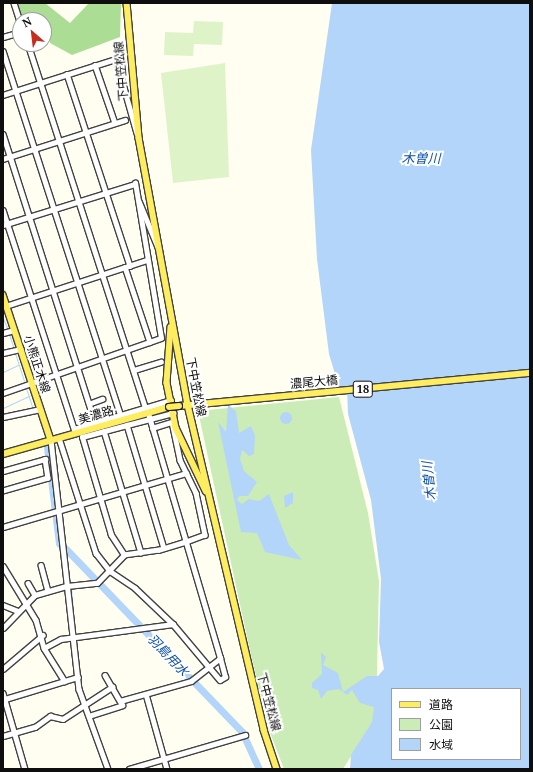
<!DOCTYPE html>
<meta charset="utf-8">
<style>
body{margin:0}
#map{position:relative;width:533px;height:772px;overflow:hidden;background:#fffef0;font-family:"Noto Serif","Noto Sans JP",serif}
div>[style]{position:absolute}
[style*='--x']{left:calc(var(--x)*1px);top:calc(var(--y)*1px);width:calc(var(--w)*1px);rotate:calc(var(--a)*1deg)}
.green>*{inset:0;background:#ccecb7}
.forest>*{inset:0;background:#acdd95}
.pitch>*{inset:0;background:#dff3c9}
.water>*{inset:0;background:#b2d5f9}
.round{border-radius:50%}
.stream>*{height:1px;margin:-0.5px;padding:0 0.5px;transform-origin:0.5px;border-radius:0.5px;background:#b2d5f9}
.river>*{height:7px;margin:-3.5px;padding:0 3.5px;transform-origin:3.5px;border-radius:3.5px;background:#b2d5f9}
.roads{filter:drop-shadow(1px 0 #414141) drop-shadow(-1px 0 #414141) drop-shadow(0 1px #414141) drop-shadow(0 -1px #414141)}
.minor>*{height:4.5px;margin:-2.25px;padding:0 2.25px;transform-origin:2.25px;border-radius:2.25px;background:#fff}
.major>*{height:5.5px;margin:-2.75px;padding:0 2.75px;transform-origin:2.75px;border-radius:2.75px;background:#ffed60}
.bridges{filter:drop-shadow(1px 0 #1f1f1f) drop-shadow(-1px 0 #1f1f1f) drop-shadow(0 1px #1f1f1f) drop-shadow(0 -1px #1f1f1f)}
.major-bridge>*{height:5.5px;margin:-2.75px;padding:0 2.75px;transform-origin:2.75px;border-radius:2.75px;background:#ffed60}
span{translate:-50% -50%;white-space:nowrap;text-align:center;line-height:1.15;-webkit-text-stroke:4px #fff;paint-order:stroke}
.shield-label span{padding:1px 3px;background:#fff;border:1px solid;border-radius:3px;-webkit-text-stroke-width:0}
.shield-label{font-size:11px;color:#0e0e0e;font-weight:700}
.street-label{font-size:12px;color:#0e0e0e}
.water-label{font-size:13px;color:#1152a7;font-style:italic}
.frame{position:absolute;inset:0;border:4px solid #0e0e0e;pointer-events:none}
.legend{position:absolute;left:391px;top:688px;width:130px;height:72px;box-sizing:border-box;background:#fff;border:1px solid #9f9f9f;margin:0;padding:5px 7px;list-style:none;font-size:12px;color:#0e0e0e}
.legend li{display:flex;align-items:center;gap:8px;height:20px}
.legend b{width:20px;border:1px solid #9f9f9f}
.north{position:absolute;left:12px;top:12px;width:40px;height:40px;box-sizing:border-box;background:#fff;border:1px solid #9f9f9f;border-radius:50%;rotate:332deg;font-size:11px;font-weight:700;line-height:16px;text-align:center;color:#0e0e0e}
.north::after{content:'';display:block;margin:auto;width:14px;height:18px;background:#c62d1f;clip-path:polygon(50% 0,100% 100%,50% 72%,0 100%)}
</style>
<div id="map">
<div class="green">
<div style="clip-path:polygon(339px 397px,368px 513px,379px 581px,376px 717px,343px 769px,284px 769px,269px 730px,251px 655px,198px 411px)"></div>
</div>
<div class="forest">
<div style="clip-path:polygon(17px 3px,45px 3px,70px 23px,89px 3px,121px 3px,120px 37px,72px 55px,50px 43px,48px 34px,44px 35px,44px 20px,22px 20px)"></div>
</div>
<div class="pitch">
<div style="clip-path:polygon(194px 21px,223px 22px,222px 45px,194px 44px,193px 56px,164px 55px,165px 32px,193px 33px)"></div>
<div style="clip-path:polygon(225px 63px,229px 177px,173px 183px,161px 73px)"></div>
</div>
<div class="water">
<div style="clip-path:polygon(evenodd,332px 3px,530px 3px,530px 769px,350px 769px,351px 755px,372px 722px,374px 707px,360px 703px,352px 690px,347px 695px,339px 689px,327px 691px,321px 699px,318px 690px,312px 688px,312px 683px,322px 674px,321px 652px,326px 657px,323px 665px,338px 673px,343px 692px,367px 676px,378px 676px,384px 669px,379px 642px,381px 579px,371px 500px,348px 414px,347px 387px,341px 389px,338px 384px,329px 354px,317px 259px,311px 150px,332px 3px,392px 689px,520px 689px,520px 759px,392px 759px,392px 689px)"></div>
<div style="clip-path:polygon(228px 405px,236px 411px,239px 433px,251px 426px,255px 436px,254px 454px,249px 456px,242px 450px,240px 459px,244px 471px,257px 482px,248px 496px,239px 496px,237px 500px,242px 504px,249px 499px,259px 501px,269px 494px,289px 545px,302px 560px,265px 552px,257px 533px,241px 532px,218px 422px,226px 432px)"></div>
<div class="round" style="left:280px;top:412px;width:12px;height:12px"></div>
<div style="clip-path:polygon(293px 492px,293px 503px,285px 508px,284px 496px)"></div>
</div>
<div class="stream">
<div style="--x:3;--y:318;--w:11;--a:68"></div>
<div style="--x:9;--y:334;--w:16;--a:72"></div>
<div style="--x:15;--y:353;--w:29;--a:72"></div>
<div style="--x:3;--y:372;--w:17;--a:-25"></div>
<div style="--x:26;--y:388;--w:22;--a:72"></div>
<div style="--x:3;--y:408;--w:29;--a:-25"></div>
<div style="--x:49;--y:479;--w:31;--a:83"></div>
<div style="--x:53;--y:515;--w:33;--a:78"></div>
<div style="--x:66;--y:554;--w:29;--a:82"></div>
<div style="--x:71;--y:588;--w:24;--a:85"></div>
</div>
<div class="river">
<div style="--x:47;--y:447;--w:97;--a:82.9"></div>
<div style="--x:66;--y:549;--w:254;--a:46.1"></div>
<div style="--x:242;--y:732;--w:41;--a:65.3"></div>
</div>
<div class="roads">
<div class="minor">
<div style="--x:14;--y:3;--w:19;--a:72"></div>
<div style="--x:3;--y:37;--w:18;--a:-16"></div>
<div style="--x:28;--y:44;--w:380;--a:72.1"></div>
<div style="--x:3;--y:51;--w:380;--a:72.1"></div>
<div style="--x:95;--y:65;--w:61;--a:71"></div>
<div style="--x:67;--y:74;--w:202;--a:71.8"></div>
<div style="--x:3;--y:95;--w:119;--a:-17.7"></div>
<div style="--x:116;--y:59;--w:77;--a:74.2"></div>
<div style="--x:3;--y:134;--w:302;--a:72.3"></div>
<div style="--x:3;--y:159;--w:128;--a:-17.7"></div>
<div style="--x:139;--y:201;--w:50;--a:67.6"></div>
<div style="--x:3;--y:210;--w:230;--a:72"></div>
<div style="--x:74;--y:429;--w:101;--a:-16.6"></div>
<div style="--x:3;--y:225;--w:138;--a:-17.3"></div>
<div style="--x:125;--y:267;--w:79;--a:71.6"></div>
<div style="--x:6;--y:306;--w:148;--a:-18.1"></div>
<div style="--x:3;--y:333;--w:11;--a:-15"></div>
<div style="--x:3;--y:353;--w:18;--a:-13"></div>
<div style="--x:134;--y:370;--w:28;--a:-17"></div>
<div style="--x:3;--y:393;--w:167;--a:-19.2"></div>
<div style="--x:161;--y:338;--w:157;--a:-99.5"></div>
<div style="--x:91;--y:403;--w:12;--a:-20"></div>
<div style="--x:3;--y:417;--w:38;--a:-12"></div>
<div style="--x:127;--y:425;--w:48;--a:-14.6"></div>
<div style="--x:152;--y:428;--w:21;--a:-17"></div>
<div style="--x:172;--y:422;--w:39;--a:78"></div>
<div style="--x:180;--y:460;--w:37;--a:64"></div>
<div style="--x:196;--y:493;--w:43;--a:77.9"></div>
<div style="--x:205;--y:535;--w:20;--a:160"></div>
<div style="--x:186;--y:542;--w:28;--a:163"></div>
<div style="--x:159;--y:550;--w:35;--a:172"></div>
<div style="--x:124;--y:555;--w:24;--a:-123"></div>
<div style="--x:111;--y:535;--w:102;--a:-106.5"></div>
<div style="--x:82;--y:437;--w:47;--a:-14.9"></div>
<div style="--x:127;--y:425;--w:128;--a:73.3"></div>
<div style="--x:104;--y:431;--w:127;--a:73.1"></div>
<div style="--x:59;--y:438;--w:121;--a:72.2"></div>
<div style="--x:96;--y:553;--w:23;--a:52"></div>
<div style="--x:110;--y:571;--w:30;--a:34"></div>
<div style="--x:135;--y:588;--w:52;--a:43.5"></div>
<div style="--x:173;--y:624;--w:73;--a:50"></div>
<div style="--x:220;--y:680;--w:6;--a:-31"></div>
<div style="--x:225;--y:677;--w:20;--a:-105"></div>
<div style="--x:51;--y:440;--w:251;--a:83.6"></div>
<div style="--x:79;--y:689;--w:85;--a:70.1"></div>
<div style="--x:3;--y:471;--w:44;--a:-15.9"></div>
<div style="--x:45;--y:459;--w:19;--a:81"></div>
<div style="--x:48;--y:478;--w:47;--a:163.9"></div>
<div style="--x:3;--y:527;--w:191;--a:-16.4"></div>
<div style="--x:41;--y:565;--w:27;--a:75"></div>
<div style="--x:3;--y:566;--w:63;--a:58.6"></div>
<div style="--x:36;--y:620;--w:29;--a:74"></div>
<div style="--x:44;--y:648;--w:39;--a:58"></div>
<div style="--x:28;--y:583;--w:14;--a:60"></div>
<div style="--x:3;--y:605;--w:16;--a:22"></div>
<div style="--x:3;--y:628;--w:46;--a:-45.9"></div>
<div style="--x:35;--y:595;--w:33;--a:-16"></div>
<div style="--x:67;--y:586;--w:30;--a:-6"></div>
<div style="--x:97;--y:583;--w:39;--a:-46"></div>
<div style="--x:44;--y:648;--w:19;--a:-28"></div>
<div style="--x:61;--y:639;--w:113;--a:-7.6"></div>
<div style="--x:3;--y:669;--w:52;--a:-40.4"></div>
<div style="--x:105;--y:675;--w:30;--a:60"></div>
<div style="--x:3;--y:693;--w:79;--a:73.9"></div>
<div style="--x:146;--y:694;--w:78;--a:74.4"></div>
<div style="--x:5;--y:699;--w:76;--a:-16.8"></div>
<div style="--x:89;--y:716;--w:35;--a:-18"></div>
<div style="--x:122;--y:705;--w:4;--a:-117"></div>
<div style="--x:120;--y:701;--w:74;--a:-15.7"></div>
<div style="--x:191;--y:681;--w:37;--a:-38"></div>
<div style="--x:220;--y:658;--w:252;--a:-106.4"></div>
<div style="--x:3;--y:736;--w:33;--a:-16"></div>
<div style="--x:35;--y:727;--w:19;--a:-36"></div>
<div style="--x:50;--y:716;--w:13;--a:13"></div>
<div style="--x:63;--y:719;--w:59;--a:-33.1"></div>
<div style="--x:129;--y:769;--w:121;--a:-16.3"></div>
</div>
<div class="major">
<div style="--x:127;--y:3;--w:136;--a:84.9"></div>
<div style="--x:139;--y:138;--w:271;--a:79.6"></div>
<div style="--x:188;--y:405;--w:334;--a:76.8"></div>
<div style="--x:264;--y:730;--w:41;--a:71.6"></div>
<div style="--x:3;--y:295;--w:153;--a:71.7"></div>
<div style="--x:171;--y:327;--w:56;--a:94.1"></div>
<div style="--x:167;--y:383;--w:46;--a:78.7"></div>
<div style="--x:176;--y:428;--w:70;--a:64.5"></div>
<div style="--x:179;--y:406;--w:353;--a:-5.4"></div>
<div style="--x:3;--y:454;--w:173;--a:-15.8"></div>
</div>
</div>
<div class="bridges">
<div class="major-bridge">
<div style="--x:169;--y:407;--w:10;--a:-6"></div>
</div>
</div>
<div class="shield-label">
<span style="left:363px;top:389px">18</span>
</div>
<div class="street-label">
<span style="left:121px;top:71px;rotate:-95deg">下中笠松線</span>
<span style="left:37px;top:364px;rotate:72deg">小熊正木線</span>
<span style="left:314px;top:382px;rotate:-5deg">濃尾大橋</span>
<span style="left:196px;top:387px;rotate:79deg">下中笠松線</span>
<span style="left:96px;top:415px;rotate:-16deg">美濃路</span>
<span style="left:269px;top:702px;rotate:75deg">下中笠松線</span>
</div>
<div class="water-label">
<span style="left:421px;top:158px">木曽川</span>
<span style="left:429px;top:481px;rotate:-96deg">木曽川</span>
<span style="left:168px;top:655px;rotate:46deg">羽島用水</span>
</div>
<div class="frame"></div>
<ul class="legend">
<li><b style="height:5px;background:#ffed60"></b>道路</li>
<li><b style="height:11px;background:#ccecb7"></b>公園</li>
<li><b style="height:11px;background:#b2d5f9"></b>水域</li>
</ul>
<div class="north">N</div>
</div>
